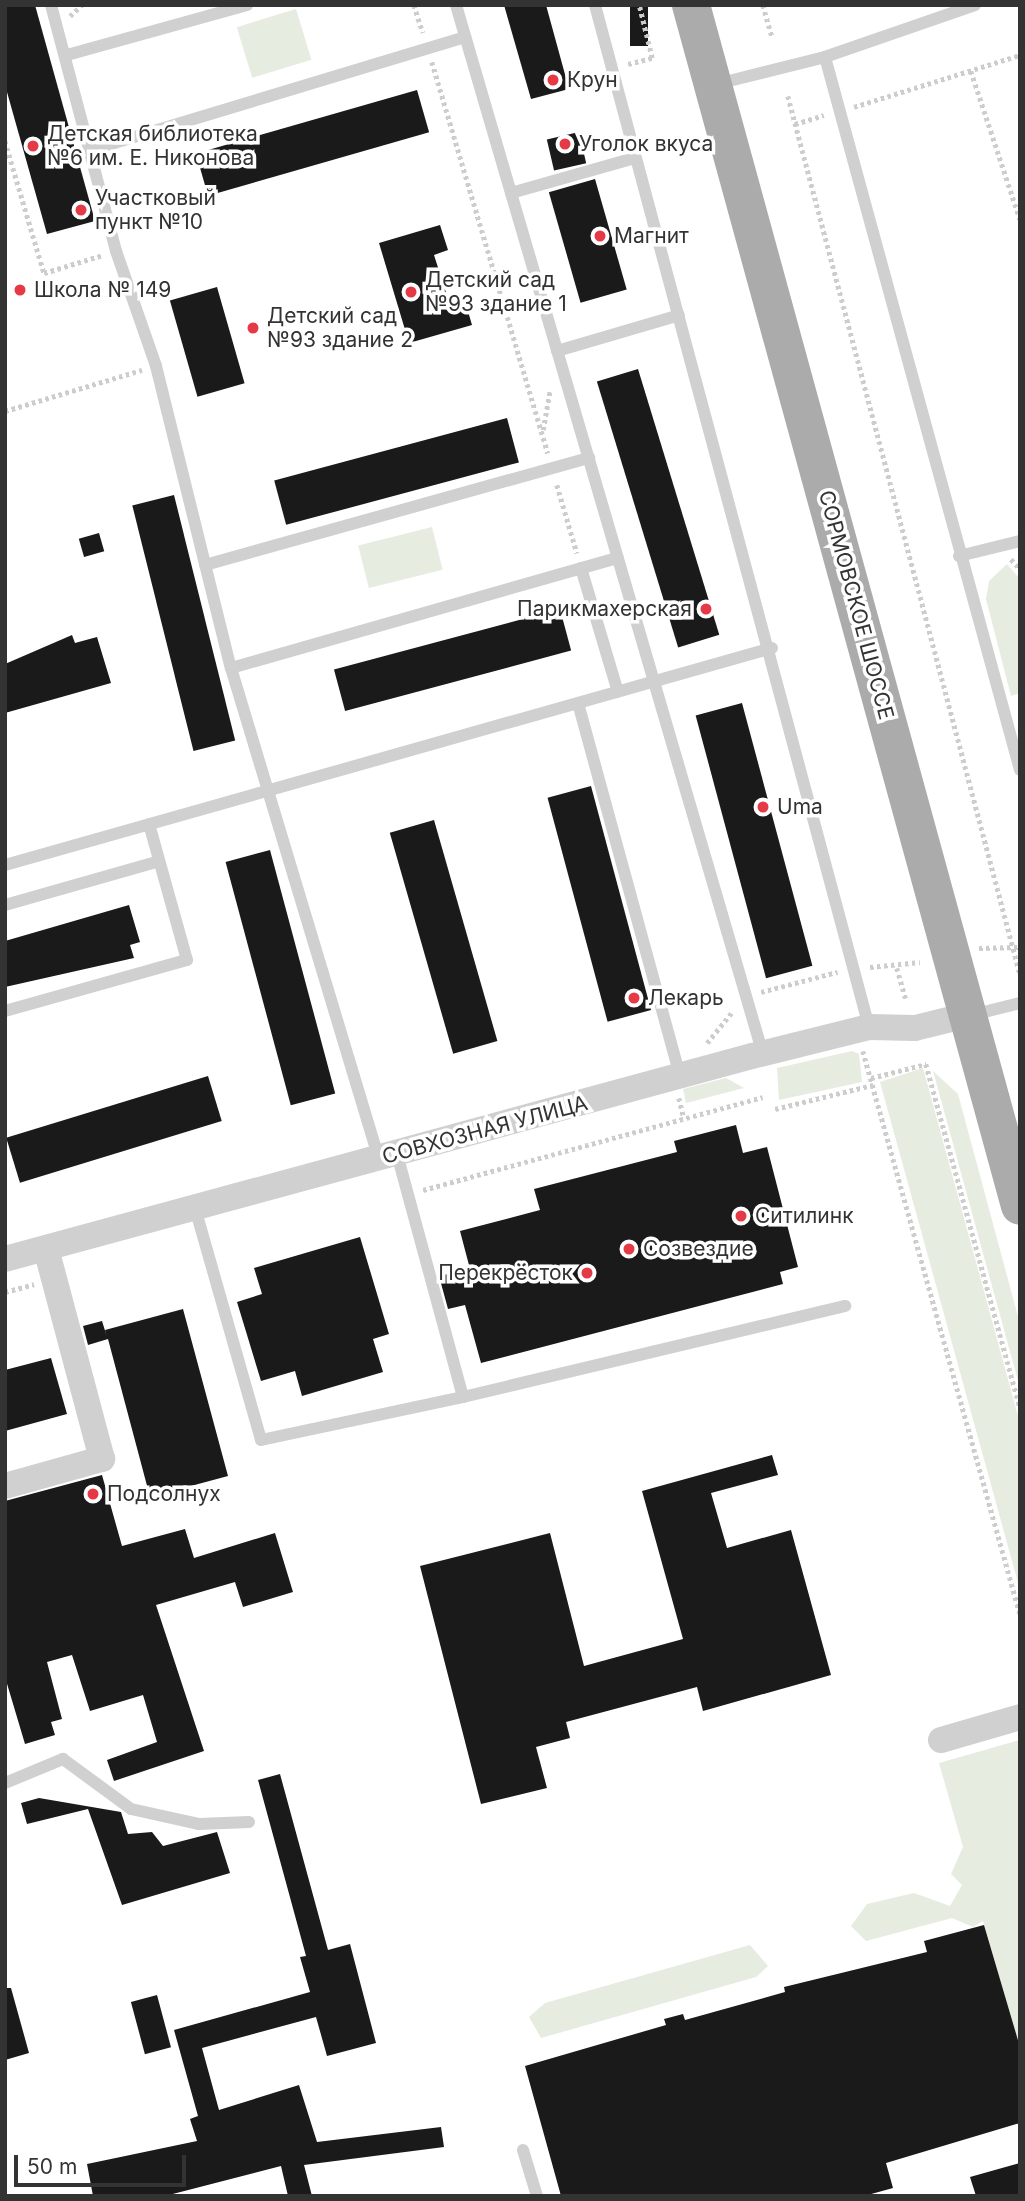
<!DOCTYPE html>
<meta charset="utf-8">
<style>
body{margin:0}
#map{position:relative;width:1025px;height:2201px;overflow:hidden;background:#fff;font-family:Inter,sans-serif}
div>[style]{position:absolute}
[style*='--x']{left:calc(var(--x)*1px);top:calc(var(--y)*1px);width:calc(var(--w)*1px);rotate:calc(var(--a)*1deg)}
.green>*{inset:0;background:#e6ecdf;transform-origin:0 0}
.building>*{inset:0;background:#1a1a1a;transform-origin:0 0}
.path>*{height:4.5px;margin-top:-2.25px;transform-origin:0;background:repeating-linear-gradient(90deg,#cdcdcd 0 3.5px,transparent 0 7px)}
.service>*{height:12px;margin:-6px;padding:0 6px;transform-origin:6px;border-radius:6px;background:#d0d0d0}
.minor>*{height:26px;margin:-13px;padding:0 13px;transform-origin:13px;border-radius:13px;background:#d0d0d0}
.primary>*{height:38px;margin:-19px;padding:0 19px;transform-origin:19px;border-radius:19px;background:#ababab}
.dots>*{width:19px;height:19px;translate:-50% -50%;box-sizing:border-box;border:4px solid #fff;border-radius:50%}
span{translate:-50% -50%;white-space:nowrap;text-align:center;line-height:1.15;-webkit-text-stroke:7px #fff;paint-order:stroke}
.poi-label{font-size:21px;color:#333}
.left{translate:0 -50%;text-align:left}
.right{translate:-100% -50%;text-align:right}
.street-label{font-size:21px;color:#333}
.frame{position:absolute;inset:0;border:7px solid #333;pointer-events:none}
.scale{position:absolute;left:14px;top:2155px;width:172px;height:32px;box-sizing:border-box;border:4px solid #333;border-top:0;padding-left:9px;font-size:21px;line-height:24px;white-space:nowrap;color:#333;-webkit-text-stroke:5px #fff;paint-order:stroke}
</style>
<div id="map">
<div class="green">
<div style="left:296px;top:9px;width:53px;height:62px;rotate:73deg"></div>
<div style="left:432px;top:527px;width:44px;height:76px;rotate:76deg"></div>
<div style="clip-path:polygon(1007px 564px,1020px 579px,1020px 693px,1011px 696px,986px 599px,989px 581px)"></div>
<div style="clip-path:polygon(852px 1051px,859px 1054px,862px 1082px,779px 1100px,777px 1068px)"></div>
<div style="clip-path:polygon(923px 1068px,1020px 1423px,1020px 1590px,880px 1082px)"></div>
<div style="clip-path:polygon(933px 1071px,958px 1094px,1020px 1324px,1020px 1388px)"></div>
<div style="clip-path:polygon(726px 1078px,744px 1088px,686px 1103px,683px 1089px)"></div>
<div style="clip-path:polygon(1020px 1740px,1020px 2047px,983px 1921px,973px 1927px,952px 1918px,866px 1941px,851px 1926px,867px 1904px,914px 1893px,950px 1906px,962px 1885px,951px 1874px,963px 1847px,939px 1763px)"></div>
<div style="clip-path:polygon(750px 1945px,768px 1966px,756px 1977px,541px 2038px,529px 2017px,545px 2003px)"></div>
</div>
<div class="building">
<div style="clip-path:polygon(5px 5px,35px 5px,95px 221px,47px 234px,5px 85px)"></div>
<div style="clip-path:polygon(504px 5px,546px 5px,569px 89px,531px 99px)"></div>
<div style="left:630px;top:5px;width:18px;height:41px"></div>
<div style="left:417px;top:90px;width:44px;height:230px;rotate:74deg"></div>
<div style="left:579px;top:132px;width:32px;height:33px;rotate:77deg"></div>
<div style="left:595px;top:179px;width:115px;height:48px;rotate:74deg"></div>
<div style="clip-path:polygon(440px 225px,448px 250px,434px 255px,450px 305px,465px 301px,472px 325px,409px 343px,379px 243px)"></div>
<div style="left:217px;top:287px;width:100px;height:49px;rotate:74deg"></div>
<div style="left:638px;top:369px;width:278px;height:43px;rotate:73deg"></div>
<div style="left:507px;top:418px;width:46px;height:241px;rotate:75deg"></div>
<div style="left:174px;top:495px;width:253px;height:43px;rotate:76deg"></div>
<div style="left:99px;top:533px;width:19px;height:21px;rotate:74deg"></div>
<div style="left:560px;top:609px;width:43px;height:234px;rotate:75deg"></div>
<div style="clip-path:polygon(72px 635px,75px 643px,97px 637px,111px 683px,5px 713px,5px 664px)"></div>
<div style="left:742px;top:703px;width:272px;height:48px;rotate:75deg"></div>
<div style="left:591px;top:786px;width:232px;height:45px;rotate:75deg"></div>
<div style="left:434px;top:820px;width:230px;height:46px;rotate:74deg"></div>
<div style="left:270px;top:850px;width:252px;height:46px;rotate:75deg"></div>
<div style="clip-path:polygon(129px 905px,140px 942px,130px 945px,134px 958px,5px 987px,5px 941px)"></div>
<div style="left:208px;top:1076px;width:47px;height:211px;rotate:73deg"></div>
<div style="clip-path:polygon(736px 1125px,743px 1153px,767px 1147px,798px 1267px,780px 1272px,783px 1284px,481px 1363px,465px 1305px,448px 1309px,439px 1276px,470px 1269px,460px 1231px,540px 1210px,534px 1189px,677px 1152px,674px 1141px)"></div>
<div style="clip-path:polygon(360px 1237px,389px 1334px,373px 1339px,383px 1372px,302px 1396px,295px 1371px,261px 1381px,237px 1302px,262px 1294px,254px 1268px)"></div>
<div style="clip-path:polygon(183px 1309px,228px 1476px,150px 1497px,108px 1339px,88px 1345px,83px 1326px,102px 1321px,107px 1337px,105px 1330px)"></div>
<div style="clip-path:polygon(51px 1358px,67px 1414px,5px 1431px,5px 1370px)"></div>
<div style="clip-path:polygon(772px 1455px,778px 1475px,711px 1493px,727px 1548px,791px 1530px,831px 1675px,703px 1711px,697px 1687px,566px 1722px,570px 1738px,536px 1747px,547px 1788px,481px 1804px,420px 1566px,550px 1533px,584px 1666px,683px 1639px,642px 1491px)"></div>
<div style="clip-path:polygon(102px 1475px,122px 1546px,185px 1529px,194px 1558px,275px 1533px,293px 1592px,243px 1607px,235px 1582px,156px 1605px,204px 1751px,114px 1781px,107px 1760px,157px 1742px,143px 1695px,90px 1711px,72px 1655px,47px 1662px,62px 1719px,51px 1722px,55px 1735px,25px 1744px,5px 1677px,5px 1501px)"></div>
<div style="clip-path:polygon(280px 1774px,328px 1950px,350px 1944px,376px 2043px,327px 2056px,316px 2017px,202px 2048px,219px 2110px,299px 2085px,317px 2142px,441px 2127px,444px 2147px,304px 2165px,312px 2196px,288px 2196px,281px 2166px,165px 2196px,93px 2196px,87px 2164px,197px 2141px,190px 2119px,198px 2116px,174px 2030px,310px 1992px,300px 1957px,306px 1956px,258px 1780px)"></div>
<div style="clip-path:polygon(39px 1798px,121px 1812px,128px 1834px,152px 1832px,163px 1846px,217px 1832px,230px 1873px,122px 1905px,88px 1809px,27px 1824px,21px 1803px)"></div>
<div style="clip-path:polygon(984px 1925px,1020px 2047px,1020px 2123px,886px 2163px,893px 2188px,864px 2196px,561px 2196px,525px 2066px,666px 2025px,664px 2019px,683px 2014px,685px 2020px,785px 1992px,784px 1987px,927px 1952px,924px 1941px)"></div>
<div style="clip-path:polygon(5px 1988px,11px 1988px,29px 2053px,5px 2060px)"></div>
<div style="left:157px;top:1995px;width:54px;height:27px;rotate:75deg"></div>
<div style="clip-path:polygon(1020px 2163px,1020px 2196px,976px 2196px,970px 2177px)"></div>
</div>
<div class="path">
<div style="--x:414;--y:5;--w:29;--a:72"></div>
<div style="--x:763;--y:5;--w:32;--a:74"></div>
<div style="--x:70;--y:16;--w:16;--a:-43"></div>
<div style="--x:432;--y:62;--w:408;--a:73.5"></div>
<div style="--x:628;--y:64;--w:25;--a:-14"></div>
<div style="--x:652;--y:58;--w:55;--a:-103.8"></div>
<div style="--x:971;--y:71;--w:156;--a:71.7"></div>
<div style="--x:788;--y:96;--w:908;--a:75.2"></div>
<div style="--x:854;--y:107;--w:174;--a:-17.4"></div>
<div style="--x:795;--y:124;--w:30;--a:-17"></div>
<div style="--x:5;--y:141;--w:138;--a:73.5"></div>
<div style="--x:44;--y:273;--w:62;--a:-17"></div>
<div style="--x:5;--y:411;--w:143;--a:-16.7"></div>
<div style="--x:543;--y:430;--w:41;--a:-80.1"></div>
<div style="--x:557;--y:485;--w:71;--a:73.6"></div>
<div style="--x:1011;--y:559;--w:13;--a:48"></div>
<div style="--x:979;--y:948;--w:41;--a:-1.4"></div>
<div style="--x:870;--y:967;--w:50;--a:-5.7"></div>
<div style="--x:897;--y:968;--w:33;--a:74"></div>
<div style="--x:761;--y:992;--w:79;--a:-14.7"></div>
<div style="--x:707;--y:1043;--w:40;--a:-51"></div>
<div style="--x:863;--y:1051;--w:584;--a:74.42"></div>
<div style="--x:871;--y:1078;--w:57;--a:-14.3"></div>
<div style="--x:926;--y:1064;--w:357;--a:74.7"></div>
<div style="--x:679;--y:1098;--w:21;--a:76"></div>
<div style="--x:775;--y:1109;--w:101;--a:-13.8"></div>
<div style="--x:423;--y:1190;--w:352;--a:-15.3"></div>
<div style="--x:5;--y:1292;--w:30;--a:-15"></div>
</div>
<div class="service">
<div style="--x:51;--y:5;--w:254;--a:75.2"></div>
<div style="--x:116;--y:251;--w:122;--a:70.8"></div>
<div style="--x:156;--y:366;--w:311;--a:76.1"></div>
<div style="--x:231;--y:668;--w:513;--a:73.23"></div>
<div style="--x:456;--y:5;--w:1093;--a:73.69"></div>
<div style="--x:595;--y:5;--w:1058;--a:74.99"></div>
<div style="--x:975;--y:5;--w:159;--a:160.9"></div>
<div style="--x:825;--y:57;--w:739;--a:74.7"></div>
<div style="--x:67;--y:55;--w:187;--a:-15.5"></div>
<div style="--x:717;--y:84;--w:111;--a:-14"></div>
<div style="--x:91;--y:150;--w:391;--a:-16.8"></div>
<div style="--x:511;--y:193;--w:129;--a:-15.8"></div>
<div style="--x:557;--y:351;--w:127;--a:-16.4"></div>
<div style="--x:959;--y:556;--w:63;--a:-13.8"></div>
<div style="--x:205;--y:565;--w:399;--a:-15.6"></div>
<div style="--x:581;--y:568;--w:129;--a:73.4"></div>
<div style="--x:231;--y:668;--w:402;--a:-15.9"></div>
<div style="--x:578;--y:703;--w:387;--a:74.7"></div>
<div style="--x:5;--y:865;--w:797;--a:-15.8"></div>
<div style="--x:5;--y:905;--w:160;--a:-15.9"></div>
<div style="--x:5;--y:1011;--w:189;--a:-15.7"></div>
<div style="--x:187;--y:960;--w:141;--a:-105.6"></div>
<div style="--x:972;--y:1015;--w:49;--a:-14"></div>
<div style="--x:195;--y:1208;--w:241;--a:74.1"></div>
<div style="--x:261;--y:1440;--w:207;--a:-12"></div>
<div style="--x:463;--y:1397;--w:252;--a:-105.2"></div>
<div style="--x:463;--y:1397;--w:393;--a:-13.4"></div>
<div style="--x:5;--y:1783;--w:63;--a:-22.5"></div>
<div style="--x:63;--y:1759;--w:84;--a:36.3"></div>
<div style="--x:131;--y:1809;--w:70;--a:12.4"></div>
<div style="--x:199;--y:1824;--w:50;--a:-2.3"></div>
<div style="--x:523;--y:2150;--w:48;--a:73.1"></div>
</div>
<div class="minor">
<div style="--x:5;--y:1259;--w:774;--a:-15.2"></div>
<div style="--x:752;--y:1056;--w:121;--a:-13.9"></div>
<div style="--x:869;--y:1027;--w:46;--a:1.2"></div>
<div style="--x:915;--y:1028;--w:55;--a:-13.8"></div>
<div style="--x:5;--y:1486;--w:101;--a:-15.6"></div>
<div style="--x:102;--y:1459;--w:218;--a:-104.9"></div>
<div style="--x:941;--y:1740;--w:82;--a:-16.2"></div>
</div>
<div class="primary">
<div style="--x:691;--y:5;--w:1245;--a:74.68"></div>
</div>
<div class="dots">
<div style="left:553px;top:80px;background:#e63946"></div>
<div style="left:565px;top:144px;background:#e63946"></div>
<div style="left:33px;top:146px;background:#e63946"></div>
<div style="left:81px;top:210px;background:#e63946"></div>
<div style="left:600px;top:236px;background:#e63946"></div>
<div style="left:20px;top:290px;background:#e63946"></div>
<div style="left:411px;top:292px;background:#e63946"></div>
<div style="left:253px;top:328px;background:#e63946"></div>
<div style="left:706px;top:609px;background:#e63946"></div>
<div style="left:763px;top:807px;background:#e63946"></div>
<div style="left:634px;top:998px;background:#e63946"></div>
<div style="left:741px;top:1216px;background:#e63946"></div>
<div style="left:629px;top:1249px;background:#e63946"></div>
<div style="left:587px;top:1273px;background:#e63946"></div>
<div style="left:93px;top:1494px;background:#e63946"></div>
</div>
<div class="poi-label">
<span class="left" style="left:567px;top:80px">Крун</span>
<span class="left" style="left:47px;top:146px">Детская библиотека<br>№6 им. Е. Никонова</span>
<span class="left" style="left:579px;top:144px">Уголок вкуса</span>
<span class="left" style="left:95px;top:210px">Участковый<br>пункт №10</span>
<span class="left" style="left:614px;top:236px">Магнит</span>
<span class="left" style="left:425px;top:292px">Детский сад<br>№93 здание 1</span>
<span class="left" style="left:34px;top:290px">Школа № 149</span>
<span class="left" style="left:267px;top:328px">Детский сад<br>№93 здание 2</span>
<span class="right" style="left:692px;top:609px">Парикмахерская</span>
<span class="left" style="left:777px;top:807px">Uma</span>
<span class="left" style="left:648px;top:998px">Лекарь</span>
<span class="left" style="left:755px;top:1216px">Ситилинк</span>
<span class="left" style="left:643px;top:1249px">Созвездие</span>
<span class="right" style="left:573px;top:1273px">Перекрёсток</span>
<span class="left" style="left:107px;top:1494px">Подсолнух</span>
</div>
<div class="street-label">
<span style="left:856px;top:605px;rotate:75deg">СОРМОВСКОЕ ШОССЕ</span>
<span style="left:485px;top:1130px;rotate:-15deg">СОВХОЗНАЯ УЛИЦА</span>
</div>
<div class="frame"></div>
<div class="scale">50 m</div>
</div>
